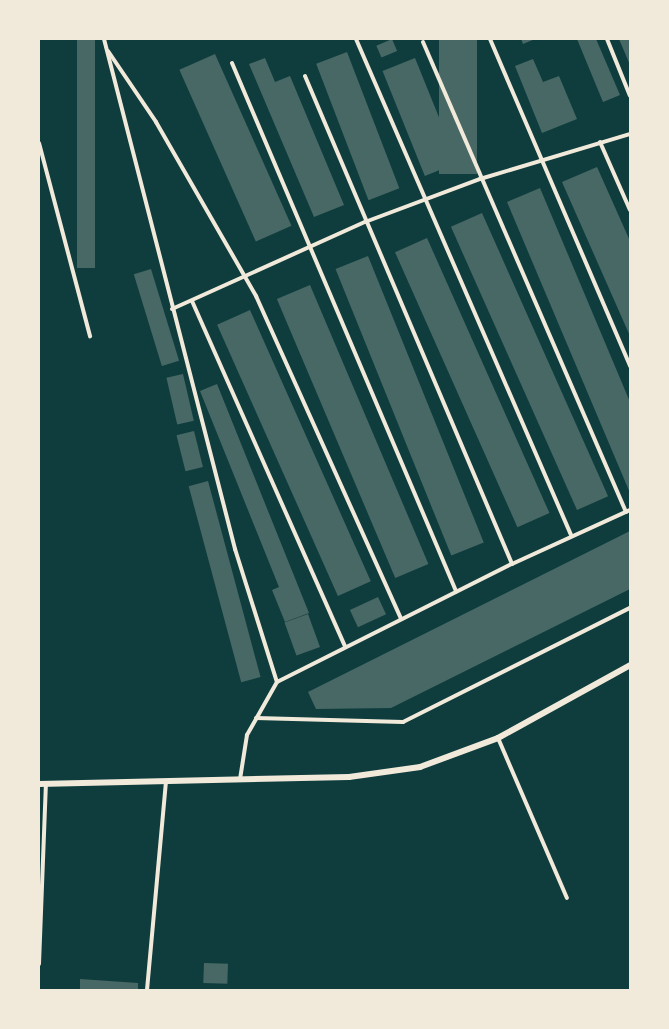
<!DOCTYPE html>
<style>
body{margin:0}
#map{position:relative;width:669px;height:1029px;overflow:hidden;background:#0f3d3e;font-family:"Alegreya Sans",sans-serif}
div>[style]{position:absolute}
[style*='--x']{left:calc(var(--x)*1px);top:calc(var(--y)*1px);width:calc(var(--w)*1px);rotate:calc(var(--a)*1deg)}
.building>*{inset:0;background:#486865;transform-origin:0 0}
.service>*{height:4px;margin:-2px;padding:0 2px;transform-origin:2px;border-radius:2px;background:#f1e9da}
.minor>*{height:6px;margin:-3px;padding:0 3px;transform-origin:3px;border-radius:3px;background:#f1e9da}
span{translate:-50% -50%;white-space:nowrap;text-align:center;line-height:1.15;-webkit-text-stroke:4.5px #f1e9da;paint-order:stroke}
.frame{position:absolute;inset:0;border:40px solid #f1e9da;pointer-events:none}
</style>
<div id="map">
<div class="building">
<div style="left:77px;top:39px;width:18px;height:229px"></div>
<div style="left:392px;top:39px;width:13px;height:17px;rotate:67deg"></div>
<div style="left:439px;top:39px;width:38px;height:135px"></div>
<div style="clip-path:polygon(521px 39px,535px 39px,523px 44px)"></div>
<div style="clip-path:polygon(577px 39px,596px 39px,620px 95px,603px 102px)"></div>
<div style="clip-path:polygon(619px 39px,630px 39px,630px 65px)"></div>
<div style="left:347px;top:52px;width:146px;height:33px;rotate:69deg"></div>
<div style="left:215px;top:54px;width:188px;height:39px;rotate:66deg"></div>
<div style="clip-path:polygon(265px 58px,275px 82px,290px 76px,344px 205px,314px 217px,249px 64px)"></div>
<div style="left:415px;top:58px;width:113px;height:35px;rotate:68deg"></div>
<div style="clip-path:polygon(533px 59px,543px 82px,559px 76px,577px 119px,542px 133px,515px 66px)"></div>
<div style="clip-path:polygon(597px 167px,630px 241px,630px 336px,562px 182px)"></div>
<div style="clip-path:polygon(540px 188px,630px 402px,630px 493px,507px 202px)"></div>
<div style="left:482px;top:213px;width:310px;height:34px;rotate:66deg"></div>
<div style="left:427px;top:238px;width:301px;height:35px;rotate:66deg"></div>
<div style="left:368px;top:256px;width:309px;height:35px;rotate:68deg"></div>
<div style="left:151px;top:269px;width:96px;height:18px;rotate:73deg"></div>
<div style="left:310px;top:285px;width:303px;height:36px;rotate:67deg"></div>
<div style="left:250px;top:310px;width:297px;height:36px;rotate:66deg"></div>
<div style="left:183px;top:374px;width:48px;height:17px;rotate:77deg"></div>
<div style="clip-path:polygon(217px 384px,309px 613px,285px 622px,272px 590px,279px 587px,200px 391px)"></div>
<div style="left:194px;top:431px;width:37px;height:18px;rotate:76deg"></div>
<div style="left:208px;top:481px;width:203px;height:20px;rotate:75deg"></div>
<div style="clip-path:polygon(630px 531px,630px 589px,391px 708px,316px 709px,308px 692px)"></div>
<div style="left:378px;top:597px;width:19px;height:31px;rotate:65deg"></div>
<div style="left:308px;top:614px;width:35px;height:25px;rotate:70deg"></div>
<div style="left:204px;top:963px;width:24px;height:20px;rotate:2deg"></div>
<div style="clip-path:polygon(80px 979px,138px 983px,138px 990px,80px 990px)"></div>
</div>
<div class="service">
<div style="--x:104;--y:39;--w:527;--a:75.59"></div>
<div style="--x:235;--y:549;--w:139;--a:72.5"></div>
<div style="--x:277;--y:682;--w:61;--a:119.5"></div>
<div style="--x:247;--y:735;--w:45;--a:99"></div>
<div style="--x:356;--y:39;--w:541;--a:66.56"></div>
<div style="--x:490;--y:39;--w:356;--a:66.8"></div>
<div style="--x:607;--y:39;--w:61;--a:68"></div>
<div style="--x:423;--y:42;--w:512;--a:66.64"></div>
<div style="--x:108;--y:51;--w:86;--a:55.9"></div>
<div style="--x:156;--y:122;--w:201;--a:60.1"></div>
<div style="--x:256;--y:296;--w:354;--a:65.8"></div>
<div style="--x:232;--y:63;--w:574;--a:67.01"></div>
<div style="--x:305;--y:76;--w:530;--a:67.01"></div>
<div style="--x:600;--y:142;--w:74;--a:66.2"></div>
<div style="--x:39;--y:143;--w:200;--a:75.2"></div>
<div style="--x:192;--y:301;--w:378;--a:66.1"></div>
<div style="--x:172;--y:309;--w:212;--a:-24.3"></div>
<div style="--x:365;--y:222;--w:123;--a:-20.5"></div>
<div style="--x:480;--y:179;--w:157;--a:-16.7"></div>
<div style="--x:277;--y:682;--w:263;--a:-26.7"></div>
<div style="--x:512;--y:564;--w:130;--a:-24.6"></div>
<div style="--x:256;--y:718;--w:147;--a:1.6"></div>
<div style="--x:403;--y:722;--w:254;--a:-26.7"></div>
<div style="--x:498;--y:738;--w:174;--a:66.7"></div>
<div style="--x:39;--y:964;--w:180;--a:-87.8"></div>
<div style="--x:147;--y:990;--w:209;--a:-84.8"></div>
</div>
<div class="minor">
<div style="--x:39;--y:784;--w:310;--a:-1.3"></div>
<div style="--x:349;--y:777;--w:72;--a:-8"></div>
<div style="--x:420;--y:767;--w:83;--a:-20.4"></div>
<div style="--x:498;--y:738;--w:151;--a:-28.9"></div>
</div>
<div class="frame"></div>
</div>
